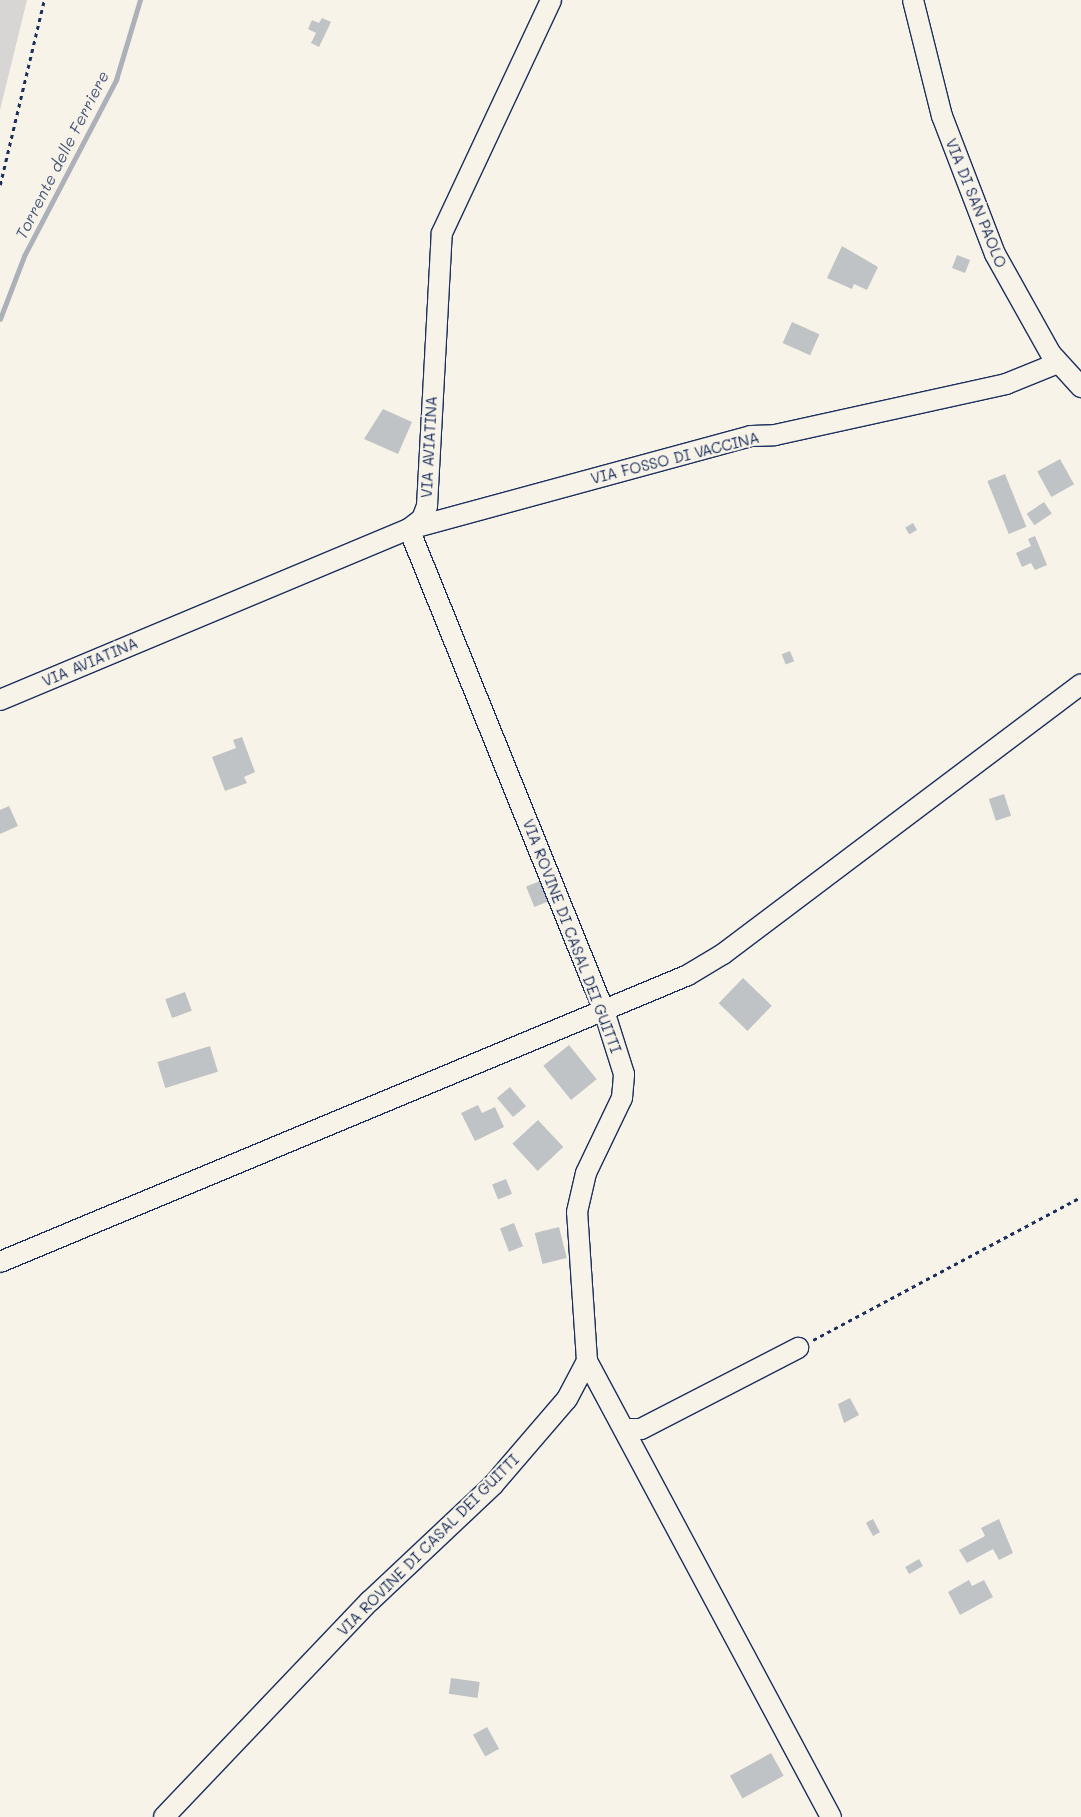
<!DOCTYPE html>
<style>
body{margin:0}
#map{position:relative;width:1081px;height:1817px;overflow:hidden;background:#f7f3e8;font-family:Mali,sans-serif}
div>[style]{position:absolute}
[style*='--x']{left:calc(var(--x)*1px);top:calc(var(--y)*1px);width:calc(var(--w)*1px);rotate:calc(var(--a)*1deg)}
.green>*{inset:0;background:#d7d6d4}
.stream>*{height:4.5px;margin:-2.25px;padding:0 2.25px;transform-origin:2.25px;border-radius:2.25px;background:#acb0b9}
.building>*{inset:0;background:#c0c3c5;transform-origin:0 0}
.path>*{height:2.5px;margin-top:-1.25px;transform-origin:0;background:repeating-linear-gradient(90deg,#1b2f5e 0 4px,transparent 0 8px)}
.roads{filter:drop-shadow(1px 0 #1b2f5e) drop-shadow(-1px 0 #1b2f5e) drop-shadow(0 1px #1b2f5e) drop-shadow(0 -1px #1b2f5e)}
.minor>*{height:20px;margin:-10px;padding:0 10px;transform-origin:10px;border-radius:10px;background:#f7f3e8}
span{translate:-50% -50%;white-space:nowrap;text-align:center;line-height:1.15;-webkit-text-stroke:4.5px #f7f3e8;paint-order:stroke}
.street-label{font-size:15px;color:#1b2f5e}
.water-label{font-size:16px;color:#465679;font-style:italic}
</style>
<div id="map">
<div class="green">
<div style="clip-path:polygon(0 0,27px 0,0 110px)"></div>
</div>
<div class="stream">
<div style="--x:0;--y:319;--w:67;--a:-69.1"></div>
<div style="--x:24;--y:256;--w:199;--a:-62.4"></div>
<div style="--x:116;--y:80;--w:84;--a:-73.3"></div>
</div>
<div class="building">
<div style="clip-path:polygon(322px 18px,331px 22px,319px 47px,311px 43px,316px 33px,308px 29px,312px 20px,319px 23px)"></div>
<div style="clip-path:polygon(842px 246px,878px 267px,867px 290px,854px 284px,852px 289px,827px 278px)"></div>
<div style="left:957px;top:255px;width:14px;height:14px;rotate:21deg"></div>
<div style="left:792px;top:322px;width:30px;height:23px;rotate:24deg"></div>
<div style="clip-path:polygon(383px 409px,412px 422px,398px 454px,364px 439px)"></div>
<div style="left:1060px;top:459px;width:29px;height:26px;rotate:61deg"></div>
<div style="left:1005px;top:474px;width:57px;height:19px;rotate:68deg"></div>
<div style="left:1044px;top:502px;width:14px;height:21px;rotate:56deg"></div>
<div style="left:913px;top:523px;width:8px;height:9px;rotate:60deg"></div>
<div style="clip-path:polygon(1035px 536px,1047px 565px,1035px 570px,1031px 563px,1022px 567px,1016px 553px,1031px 546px,1028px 539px)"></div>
<div style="left:790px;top:651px;width:11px;height:9px;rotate:68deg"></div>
<div style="clip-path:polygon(242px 737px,255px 772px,244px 777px,247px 783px,225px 791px,212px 757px,236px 748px,233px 740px)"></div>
<div style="left:1004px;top:794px;width:23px;height:16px;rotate:72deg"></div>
<div style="clip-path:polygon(9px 806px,18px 826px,0 834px,0 810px)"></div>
<div style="left:540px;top:881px;width:22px;height:15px;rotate:68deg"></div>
<div style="left:743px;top:978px;width:40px;height:35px;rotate:44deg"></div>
<div style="left:185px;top:992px;width:20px;height:21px;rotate:70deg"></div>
<div style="left:569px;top:1045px;width:44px;height:33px;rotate:51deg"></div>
<div style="left:210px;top:1046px;width:27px;height:55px;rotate:73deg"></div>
<div style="left:510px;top:1087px;width:25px;height:17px;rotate:50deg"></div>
<div style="clip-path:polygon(478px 1105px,482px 1113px,495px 1107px,504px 1127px,475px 1141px,461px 1113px)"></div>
<div style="left:538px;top:1120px;width:37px;height:35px;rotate:47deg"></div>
<div style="left:506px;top:1179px;width:16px;height:15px;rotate:68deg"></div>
<div style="left:514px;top:1223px;width:25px;height:15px;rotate:69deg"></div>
<div style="left:559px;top:1227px;width:32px;height:25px;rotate:76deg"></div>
<div style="clip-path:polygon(850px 1398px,859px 1415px,844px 1423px,838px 1404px)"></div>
<div style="left:873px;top:1519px;width:15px;height:8px;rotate:62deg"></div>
<div style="clip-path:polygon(999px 1519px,1013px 1553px,999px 1560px,993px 1549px,967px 1563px,959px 1550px,985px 1536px,981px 1528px)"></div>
<div style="left:919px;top:1559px;width:8px;height:16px;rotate:60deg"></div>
<div style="clip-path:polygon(969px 1580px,972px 1586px,984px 1580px,993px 1597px,960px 1615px,948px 1592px)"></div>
<div style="left:451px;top:1678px;width:29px;height:16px;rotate:8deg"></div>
<div style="left:487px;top:1727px;width:25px;height:16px;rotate:61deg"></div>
<div style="left:771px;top:1753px;width:26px;height:47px;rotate:61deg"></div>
</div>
<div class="path">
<div style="--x:0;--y:185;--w:190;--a:-76.6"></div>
<div style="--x:813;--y:1340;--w:304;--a:-28.1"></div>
</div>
<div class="roads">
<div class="minor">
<div style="--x:913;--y:0;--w:120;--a:76"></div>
<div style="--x:942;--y:116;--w:148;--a:69"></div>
<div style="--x:995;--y:254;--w:115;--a:60.8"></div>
<div style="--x:1051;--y:354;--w:45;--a:47.7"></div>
<div style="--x:409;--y:529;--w:354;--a:-15.2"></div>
<div style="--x:751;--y:436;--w:24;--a:-2"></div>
<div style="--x:775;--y:435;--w:237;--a:-12.4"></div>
<div style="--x:1006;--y:384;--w:56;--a:-22"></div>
<div style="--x:0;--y:700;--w:443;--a:-22.7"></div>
<div style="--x:409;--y:529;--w:16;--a:-38"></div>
<div style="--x:422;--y:519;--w:14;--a:-69"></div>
<div style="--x:427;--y:506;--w:273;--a:-86.9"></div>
<div style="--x:442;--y:233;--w:257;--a:-64.9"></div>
<div style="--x:0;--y:1262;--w:745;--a:-22.64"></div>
<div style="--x:688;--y:975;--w:41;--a:-31"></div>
<div style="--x:723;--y:954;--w:448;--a:-37"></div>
<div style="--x:587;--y:1361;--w:517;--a:61.85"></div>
<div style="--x:625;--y:1429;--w:16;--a:0"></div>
<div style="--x:641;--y:1429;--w:177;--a:-27.3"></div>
<div style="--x:164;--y:1817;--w:298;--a:-46.4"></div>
<div style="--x:370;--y:1601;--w:169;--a:-43.3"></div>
<div style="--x:493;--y:1485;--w:113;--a:-49.3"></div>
<div style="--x:567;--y:1399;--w:43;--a:-62.2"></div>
<div style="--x:587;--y:1361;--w:149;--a:-93.8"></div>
<div style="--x:577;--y:1212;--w:40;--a:-77"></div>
<div style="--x:586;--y:1173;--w:83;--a:-64.4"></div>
<div style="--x:622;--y:1098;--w:24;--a:-85"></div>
<div style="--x:624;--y:1074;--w:66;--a:-107.6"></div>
<div style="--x:604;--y:1011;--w:520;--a:-112.03"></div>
</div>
</div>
<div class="street-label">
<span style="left:976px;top:203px;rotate:68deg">VIA DI SAN PAOLO</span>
<span style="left:429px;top:447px;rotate:-87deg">VIA AVIATINA</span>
<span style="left:675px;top:458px;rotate:-14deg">VIA FOSSO DI VACCINA</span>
<span style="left:90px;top:662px;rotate:-23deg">VIA AVIATINA</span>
<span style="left:572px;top:936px;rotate:69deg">VIA ROVINE DI CASAL DEI GUITTI</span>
<span style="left:428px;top:1545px;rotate:-45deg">VIA ROVINE DI CASAL DEI GUITTI</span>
</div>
<div class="water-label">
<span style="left:62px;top:155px;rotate:-63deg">Torrente delle Ferriere</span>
</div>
</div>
